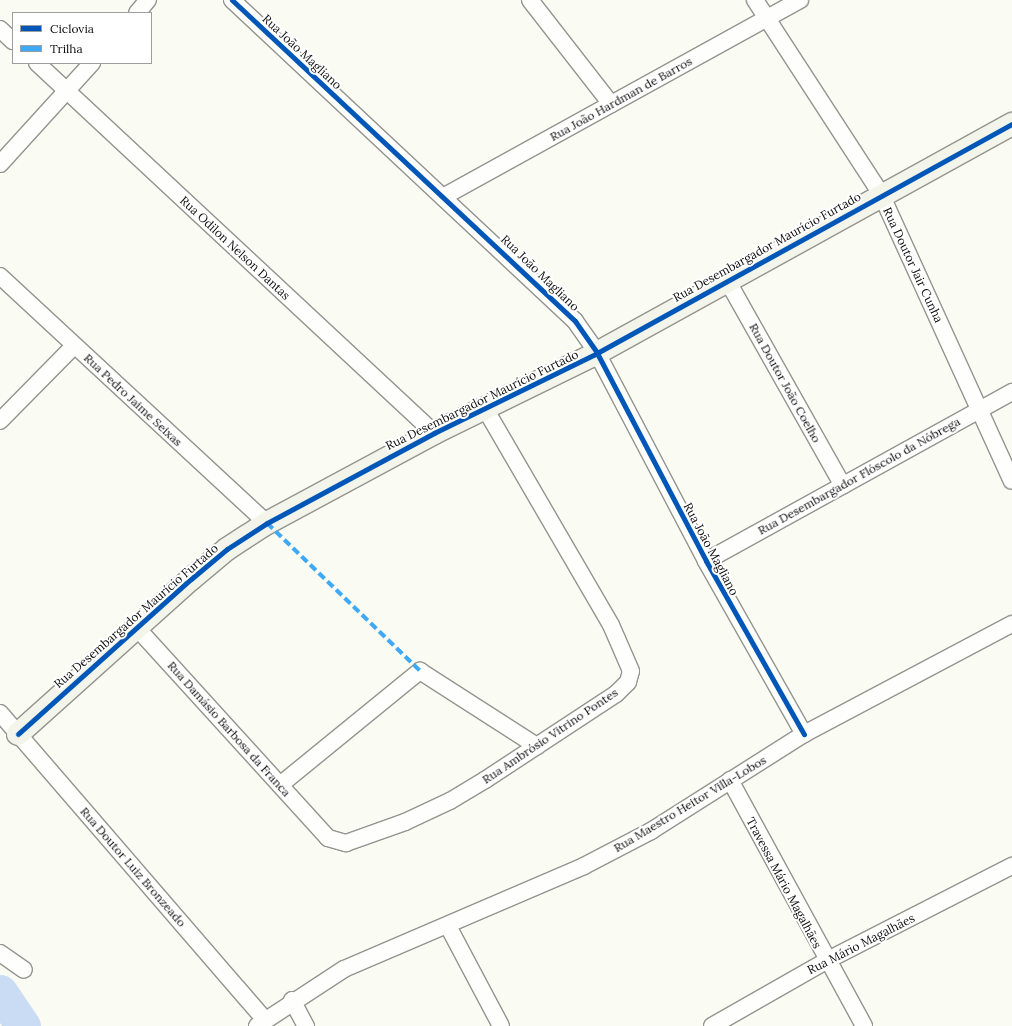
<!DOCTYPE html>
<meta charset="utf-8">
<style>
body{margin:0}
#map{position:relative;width:1012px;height:1026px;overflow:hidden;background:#fafbf2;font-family:Lora,serif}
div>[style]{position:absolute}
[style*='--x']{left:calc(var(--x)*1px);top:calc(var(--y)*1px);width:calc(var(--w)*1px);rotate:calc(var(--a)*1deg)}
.river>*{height:35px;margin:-17.5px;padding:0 17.5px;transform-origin:17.5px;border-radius:17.5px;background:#c9dcf4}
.roads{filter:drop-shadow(1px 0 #949490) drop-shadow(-1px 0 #949490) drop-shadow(0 1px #949490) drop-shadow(0 -1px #949490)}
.street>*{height:16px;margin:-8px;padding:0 8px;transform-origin:8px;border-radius:8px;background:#fefefd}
.secondary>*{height:22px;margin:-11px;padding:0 11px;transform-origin:11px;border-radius:11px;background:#f3f4ea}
.quiet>*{height:4px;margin-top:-2px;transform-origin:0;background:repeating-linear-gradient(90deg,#3fa9f5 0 8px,transparent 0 12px)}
.cycleway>*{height:5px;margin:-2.5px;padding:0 2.5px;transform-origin:2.5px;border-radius:2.5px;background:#0057b8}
span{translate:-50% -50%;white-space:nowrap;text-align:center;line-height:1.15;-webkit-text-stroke:4px #fff;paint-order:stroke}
.street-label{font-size:12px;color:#0d0d0d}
.legend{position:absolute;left:12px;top:12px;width:140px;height:52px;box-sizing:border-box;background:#fff;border:1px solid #9e9e9e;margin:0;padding:5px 7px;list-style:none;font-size:12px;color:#0d0d0d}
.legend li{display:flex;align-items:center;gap:8px;height:20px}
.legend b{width:20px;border:1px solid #9e9e9e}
</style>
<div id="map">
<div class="river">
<div style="--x:0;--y:992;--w:41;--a:55.9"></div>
</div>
<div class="roads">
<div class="street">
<div style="--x:232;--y:0;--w:470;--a:43.1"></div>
<div style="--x:575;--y:321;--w:39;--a:55"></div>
<div style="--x:597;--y:353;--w:235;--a:62.3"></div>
<div style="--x:706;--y:561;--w:199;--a:60.5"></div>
<div style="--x:530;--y:0;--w:132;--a:52.1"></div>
<div style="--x:755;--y:0;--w:231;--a:57"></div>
<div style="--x:881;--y:194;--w:315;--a:65.5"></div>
<div style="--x:137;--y:13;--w:17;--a:-50"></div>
<div style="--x:0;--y:29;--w:18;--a:43"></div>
<div style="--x:37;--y:63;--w:543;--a:42.98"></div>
<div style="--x:0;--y:164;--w:137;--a:-47.7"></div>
<div style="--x:443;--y:197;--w:408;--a:-28.9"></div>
<div style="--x:0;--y:276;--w:364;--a:42.8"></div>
<div style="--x:727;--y:280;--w:236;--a:60.6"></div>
<div style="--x:0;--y:421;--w:105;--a:-45.4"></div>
<div style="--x:706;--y:561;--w:350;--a:-28.9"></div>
<div style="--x:137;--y:628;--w:284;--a:47.7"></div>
<div style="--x:328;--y:838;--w:19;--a:16"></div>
<div style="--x:346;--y:843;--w:63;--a:-19.6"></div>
<div style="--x:405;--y:822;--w:50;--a:-25"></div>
<div style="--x:450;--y:801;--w:41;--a:-31"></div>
<div style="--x:485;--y:780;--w:157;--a:-33.3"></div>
<div style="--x:616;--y:694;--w:17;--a:-45"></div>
<div style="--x:628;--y:682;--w:11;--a:-75"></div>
<div style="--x:631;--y:671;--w:50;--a:-113.5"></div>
<div style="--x:611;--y:625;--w:249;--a:-120.2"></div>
<div style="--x:0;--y:713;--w:406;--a:49.2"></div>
<div style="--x:730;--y:780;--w:280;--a:61.4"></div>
<div style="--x:280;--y:785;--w:181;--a:-39.2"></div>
<div style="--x:420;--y:671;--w:139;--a:32.7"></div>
<div style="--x:448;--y:926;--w:113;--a:62.1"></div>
<div style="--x:0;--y:953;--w:29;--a:35"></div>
<div style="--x:292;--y:1000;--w:30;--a:62"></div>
<div style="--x:257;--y:1026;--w:104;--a:-33.2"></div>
<div style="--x:344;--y:969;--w:261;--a:-23.2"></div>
<div style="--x:584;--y:866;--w:76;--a:-27.6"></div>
<div style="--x:651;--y:831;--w:181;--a:-32.4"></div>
<div style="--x:804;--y:734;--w:235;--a:-27.9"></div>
<div style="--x:712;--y:1026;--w:131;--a:-29.7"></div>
<div style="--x:826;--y:961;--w:209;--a:-27.1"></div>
</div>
<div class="secondary">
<div style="--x:18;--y:734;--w:232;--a:-41.9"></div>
<div style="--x:191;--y:579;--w:47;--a:-39.8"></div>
<div style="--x:227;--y:549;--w:48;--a:-33"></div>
<div style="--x:267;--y:523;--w:190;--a:-28.3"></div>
<div style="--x:434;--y:433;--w:182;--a:-26.1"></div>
<div style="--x:597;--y:353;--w:474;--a:-28.9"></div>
</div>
</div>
<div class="quiet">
<div style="--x:267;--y:523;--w:213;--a:44"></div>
</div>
<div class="cycleway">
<div style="--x:232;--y:0;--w:470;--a:43.1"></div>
<div style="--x:575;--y:321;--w:39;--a:55"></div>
<div style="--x:597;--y:353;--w:235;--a:62.3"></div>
<div style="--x:706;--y:561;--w:199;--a:60.5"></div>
<div style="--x:18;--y:734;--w:232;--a:-41.9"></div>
<div style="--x:191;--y:579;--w:47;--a:-39.8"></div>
<div style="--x:227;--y:549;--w:48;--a:-33"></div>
<div style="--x:267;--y:523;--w:190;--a:-28.3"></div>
<div style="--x:434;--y:433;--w:182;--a:-26.1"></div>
<div style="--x:597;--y:353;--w:474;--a:-28.9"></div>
</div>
<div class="street-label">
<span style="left:302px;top:52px;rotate:43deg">Rua João Magliano</span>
<span style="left:621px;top:99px;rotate:-29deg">Rua João Hardman de Barros</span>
<span style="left:767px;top:247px;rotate:-29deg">Rua Desembargador Maurício Furtado</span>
<span style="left:235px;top:248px;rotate:43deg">Rua Odilon Nelson Dantas</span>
<span style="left:913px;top:265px;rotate:65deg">Rua Doutor Jair Cunha</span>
<span style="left:540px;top:273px;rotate:44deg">Rua João Magliano</span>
<span style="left:785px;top:383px;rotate:61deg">Rua Doutor João Coelho</span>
<span style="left:133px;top:400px;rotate:43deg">Rua Pedro Jaime Seixas</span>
<span style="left:482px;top:400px;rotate:-26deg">Rua Desembargador Maurício Furtado</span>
<span style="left:859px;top:476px;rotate:-29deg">Rua Desembargador Flóscolo da Nóbrega</span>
<span style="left:711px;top:549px;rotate:62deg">Rua João Magliano</span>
<span style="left:136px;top:616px;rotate:-41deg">Rua Desembargador Maurício Furtado</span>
<span style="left:229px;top:729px;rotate:48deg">Rua Damásio Barbosa da Franca</span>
<span style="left:550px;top:736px;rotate:-34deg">Rua Ambrósio Vitrino Pontes</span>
<span style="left:690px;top:804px;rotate:-31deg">Rua Maestro Heitor Villa-Lobos</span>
<span style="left:133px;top:867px;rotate:49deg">Rua Doutor Luiz Bronzeado</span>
<span style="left:784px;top:883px;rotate:62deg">Travessa Mário Magalhães</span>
<span style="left:861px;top:944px;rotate:-27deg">Rua Mário Magalhães</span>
</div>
<ul class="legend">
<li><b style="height:5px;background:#0057b8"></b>Ciclovia</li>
<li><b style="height:5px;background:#3fa9f5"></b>Trilha</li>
</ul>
</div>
